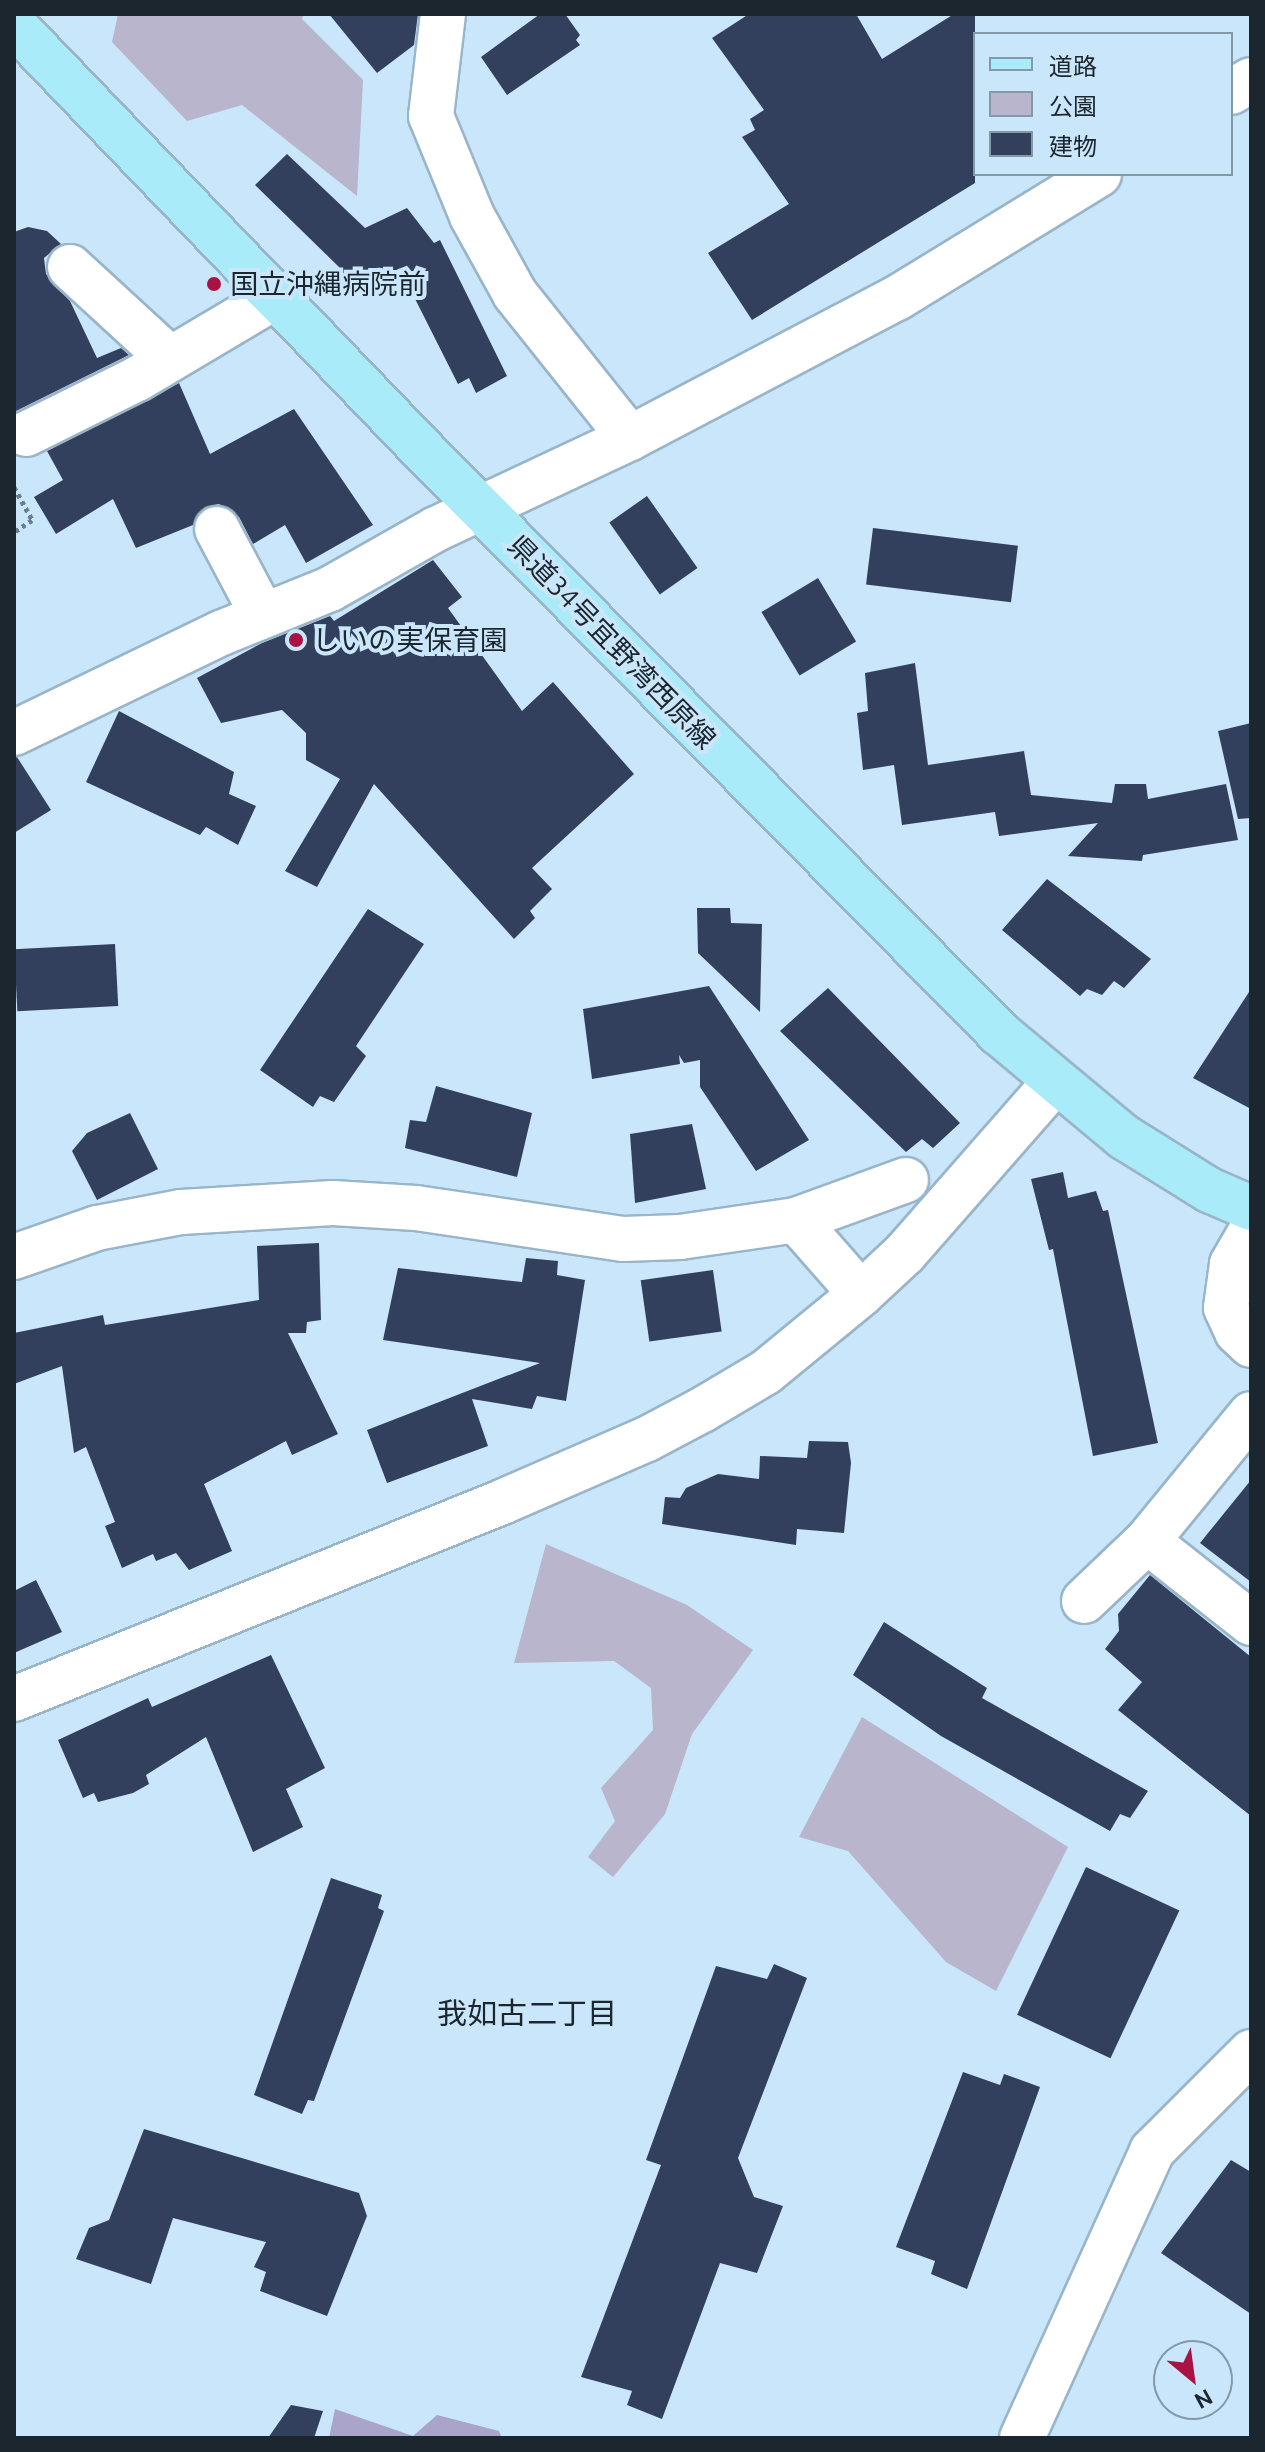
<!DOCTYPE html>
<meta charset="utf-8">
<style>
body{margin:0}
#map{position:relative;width:1265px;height:2452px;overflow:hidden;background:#c9e6fa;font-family:Ubuntu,"Noto Sans JP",sans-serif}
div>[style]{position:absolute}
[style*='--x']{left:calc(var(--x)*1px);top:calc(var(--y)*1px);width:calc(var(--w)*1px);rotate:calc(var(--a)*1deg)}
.green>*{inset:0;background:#b8b5cc}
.forest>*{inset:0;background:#aaa4ca}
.building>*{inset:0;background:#32405d;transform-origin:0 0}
.path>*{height:5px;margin-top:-2.5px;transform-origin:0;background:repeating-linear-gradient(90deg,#6b7e8b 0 4px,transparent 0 8px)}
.roads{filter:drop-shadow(2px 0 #99b5c9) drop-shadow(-2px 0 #99b5c9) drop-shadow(0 2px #99b5c9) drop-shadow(0 -2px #99b5c9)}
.minor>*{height:44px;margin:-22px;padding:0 22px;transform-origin:22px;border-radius:22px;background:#fff}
.major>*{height:44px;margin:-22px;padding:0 22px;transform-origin:22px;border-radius:22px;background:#a9ebf8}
.dots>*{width:22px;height:22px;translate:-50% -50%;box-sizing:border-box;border:4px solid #c9e6fa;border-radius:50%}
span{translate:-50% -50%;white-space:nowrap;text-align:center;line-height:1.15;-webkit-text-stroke:8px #c9e6fa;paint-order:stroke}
.poi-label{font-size:28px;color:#1b262e}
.left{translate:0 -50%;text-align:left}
.street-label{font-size:28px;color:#1b262e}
.neighbourhood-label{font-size:30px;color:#1b262e}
.frame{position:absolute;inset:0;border:16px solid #1b262e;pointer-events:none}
.legend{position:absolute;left:973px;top:32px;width:260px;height:144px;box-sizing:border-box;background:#c9e6fa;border:2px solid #8399a8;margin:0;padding:10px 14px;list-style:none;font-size:24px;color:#1b262e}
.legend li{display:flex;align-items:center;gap:16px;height:40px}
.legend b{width:40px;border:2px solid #8399a8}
.north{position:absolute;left:1153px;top:2340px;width:80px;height:80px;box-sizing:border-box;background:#c9e6fa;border:2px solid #8399a8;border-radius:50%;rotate:151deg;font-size:22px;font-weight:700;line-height:32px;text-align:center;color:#1b262e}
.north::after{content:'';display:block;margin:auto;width:28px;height:36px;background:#a91344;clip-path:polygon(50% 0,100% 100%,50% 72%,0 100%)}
</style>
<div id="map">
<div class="green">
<div style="clip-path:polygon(118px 14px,304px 14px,302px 19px,363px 80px,357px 196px,242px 105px,187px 121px,112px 42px)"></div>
<div style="clip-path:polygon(546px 1544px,687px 1605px,753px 1650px,692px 1734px,665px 1814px,613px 1877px,588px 1857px,615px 1821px,601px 1788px,653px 1730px,651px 1688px,614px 1661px,514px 1663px)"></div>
<div style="clip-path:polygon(862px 1717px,1068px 1847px,996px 1991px,946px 1962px,848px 1851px,799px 1837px)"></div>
</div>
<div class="forest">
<div style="clip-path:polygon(335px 2409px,413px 2436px,437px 2415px,499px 2431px,502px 2438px,329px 2438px)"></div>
</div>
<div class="building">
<div style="clip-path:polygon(329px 14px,418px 14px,414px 45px,377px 73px)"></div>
<div style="clip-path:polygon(540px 14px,565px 14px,580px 35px,576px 40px,580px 45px,507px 95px,481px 57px)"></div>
<div style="clip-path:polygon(749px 14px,856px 14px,882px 59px,954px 14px,975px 14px,975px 183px,752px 320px,708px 253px,789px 204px,742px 137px,755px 130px,750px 119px,764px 110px,712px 38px)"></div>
<div style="clip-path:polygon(287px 154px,365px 228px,407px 208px,434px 243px,440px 240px,507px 376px,476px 393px,469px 378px,458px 384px,402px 273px,351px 296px,339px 267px,255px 185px)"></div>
<div style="clip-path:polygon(28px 227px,47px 231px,61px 244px,44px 258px,46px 274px,70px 301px,97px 358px,121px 348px,129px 355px,14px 412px,14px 232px)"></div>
<div style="clip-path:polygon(179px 383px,210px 454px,294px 409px,373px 525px,306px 563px,285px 525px,253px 544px,239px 517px,219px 504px,205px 507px,193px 525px,136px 548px,113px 499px,56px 534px,34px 497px,63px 480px,47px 451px)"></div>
<div style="left:647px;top:496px;width:88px;height:46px;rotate:55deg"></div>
<div style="left:873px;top:528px;width:146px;height:57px;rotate:7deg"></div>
<div style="clip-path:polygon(433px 560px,462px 597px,448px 608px,522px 711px,553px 682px,634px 774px,532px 868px,552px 889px,530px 911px,535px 918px,514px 939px,374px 784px,317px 887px,285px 871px,340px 779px,306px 760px,306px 733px,282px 710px,221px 723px,197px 678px,262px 643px,330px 616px,334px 621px)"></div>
<div style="left:818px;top:578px;width:74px;height:66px;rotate:59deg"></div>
<div style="clip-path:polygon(915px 663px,928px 765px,1024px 751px,1031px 795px,1112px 803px,1115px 784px,1146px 784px,1148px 799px,1226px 784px,1238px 840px,1143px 855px,1142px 861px,1068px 856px,1098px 823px,999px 836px,995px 812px,902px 825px,894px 765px,863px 770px,857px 713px,868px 711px,865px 673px)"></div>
<div style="clip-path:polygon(119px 711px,234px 772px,229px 794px,256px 806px,238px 845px,206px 827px,200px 835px,86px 782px)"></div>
<div style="clip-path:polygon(1251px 723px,1251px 818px,1238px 819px,1218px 731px)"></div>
<div style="clip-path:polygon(17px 757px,51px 810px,14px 833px,14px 758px)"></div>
<div style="clip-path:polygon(1047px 879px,1151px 959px,1124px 988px,1114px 981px,1102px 995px,1087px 989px,1080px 996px,1002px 930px)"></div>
<div style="clip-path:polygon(697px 908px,730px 908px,731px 923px,762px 924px,760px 1012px,698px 953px)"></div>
<div style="clip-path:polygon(368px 909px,424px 944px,356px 1046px,366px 1056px,334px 1102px,320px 1096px,313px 1107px,260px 1070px)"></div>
<div style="left:115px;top:944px;width:62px;height:101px;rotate:87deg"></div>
<div style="clip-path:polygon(709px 986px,809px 1140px,756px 1171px,700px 1087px,700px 1060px,684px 1063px,679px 1055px,680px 1064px,592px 1079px,583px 1009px)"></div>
<div style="clip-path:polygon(828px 988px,960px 1123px,933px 1148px,922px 1139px,906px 1152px,780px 1031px)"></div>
<div style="clip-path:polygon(1251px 989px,1251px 1109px,1193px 1078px)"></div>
<div style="clip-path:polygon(436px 1086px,532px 1113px,517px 1177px,405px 1148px,410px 1120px,426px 1122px)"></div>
<div style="clip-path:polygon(130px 1113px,158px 1169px,97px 1200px,72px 1151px,87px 1133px)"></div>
<div style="clip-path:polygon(692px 1124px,706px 1189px,635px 1203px,630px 1134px)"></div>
<div style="clip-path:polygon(1063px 1172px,1068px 1198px,1096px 1191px,1103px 1211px,1108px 1210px,1158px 1443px,1093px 1456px,1053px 1249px,1049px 1250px,1031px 1179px)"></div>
<div style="clip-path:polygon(319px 1243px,321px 1320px,307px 1322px,306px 1333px,288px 1333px,338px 1434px,292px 1455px,286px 1441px,204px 1484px,232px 1551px,189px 1570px,176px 1553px,156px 1561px,153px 1554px,122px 1568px,105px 1526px,115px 1522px,86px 1447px,74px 1453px,62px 1366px,14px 1384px,14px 1333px,103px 1315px,105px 1325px,259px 1300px,257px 1246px)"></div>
<div style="clip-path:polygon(526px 1258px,558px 1261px,557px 1275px,585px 1280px,566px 1401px,537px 1396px,532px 1409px,472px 1399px,488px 1446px,387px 1483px,367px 1430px,540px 1363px,383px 1340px,398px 1268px,522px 1282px)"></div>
<div style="left:713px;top:1270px;width:62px;height:73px;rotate:82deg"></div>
<div style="clip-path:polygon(809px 1441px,848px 1442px,851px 1463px,844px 1533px,797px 1529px,796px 1545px,662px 1524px,665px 1497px,680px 1498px,686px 1488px,718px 1474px,759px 1479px,760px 1456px,807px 1458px)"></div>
<div style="clip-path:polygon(1251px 1480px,1251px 1582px,1200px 1543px)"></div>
<div style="clip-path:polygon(1150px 1575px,1251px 1657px,1251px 1816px,1118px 1710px,1142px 1682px,1105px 1649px,1119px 1631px,1118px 1614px)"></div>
<div style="clip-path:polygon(36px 1580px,62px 1632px,14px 1653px,14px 1591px)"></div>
<div style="clip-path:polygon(884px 1622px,987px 1688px,982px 1698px,1148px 1791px,1130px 1818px,1120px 1814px,1110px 1831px,941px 1736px,853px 1675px)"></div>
<div style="clip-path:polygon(271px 1655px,325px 1768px,286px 1789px,303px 1827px,253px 1852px,206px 1737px,146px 1775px,149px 1784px,133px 1793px,98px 1802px,94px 1793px,83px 1798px,58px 1740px,148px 1698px,152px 1707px)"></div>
<div style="left:1086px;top:1867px;width:103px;height:163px;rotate:25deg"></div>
<div style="clip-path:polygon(331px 1878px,382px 1895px,378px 1908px,384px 1911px,314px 2101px,308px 2100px,302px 2114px,254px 2095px)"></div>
<div style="clip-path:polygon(774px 1964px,807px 1978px,738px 2158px,754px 2197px,783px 2206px,757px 2273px,720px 2263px,662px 2419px,627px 2405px,632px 2391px,581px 2377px,661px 2165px,646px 2160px,716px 1966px,767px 1979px)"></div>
<div style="clip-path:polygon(963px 2072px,1000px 2085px,1004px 2074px,1040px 2087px,967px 2289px,931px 2274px,935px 2261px,896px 2247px)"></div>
<div style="clip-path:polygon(144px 2129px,359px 2193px,367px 2216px,327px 2316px,260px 2291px,266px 2272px,254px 2267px,266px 2242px,173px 2218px,151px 2284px,76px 2259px,89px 2228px,109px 2220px)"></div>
<div style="clip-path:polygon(1231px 2160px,1251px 2172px,1251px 2314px,1161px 2253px)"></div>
<div style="clip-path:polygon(291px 2405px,323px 2411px,314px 2438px,268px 2438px)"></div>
</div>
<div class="path">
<div style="--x:14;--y:487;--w:38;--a:61"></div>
<div style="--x:32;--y:520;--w:22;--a:146"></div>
</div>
<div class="roads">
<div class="minor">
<div style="--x:443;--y:14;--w:103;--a:96.7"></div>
<div style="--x:431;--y:116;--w:108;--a:67.7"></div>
<div style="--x:472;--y:216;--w:89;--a:61.1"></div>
<div style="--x:515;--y:294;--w:184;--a:51.4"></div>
<div style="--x:1231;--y:92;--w:23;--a:-31"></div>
<div style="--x:70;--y:267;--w:136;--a:42.6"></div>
<div style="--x:26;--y:434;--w:124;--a:-26.4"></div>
<div style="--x:137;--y:379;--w:161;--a:-30.7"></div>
<div style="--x:217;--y:529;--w:98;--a:62.1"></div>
<div style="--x:14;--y:733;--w:230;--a:-25.8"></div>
<div style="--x:221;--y:633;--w:118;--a:-22"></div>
<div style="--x:330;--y:589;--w:122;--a:-29.5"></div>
<div style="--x:436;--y:529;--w:214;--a:-25.1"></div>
<div style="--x:630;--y:438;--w:301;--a:-27.7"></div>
<div style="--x:897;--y:298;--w:237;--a:-31.5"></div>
<div style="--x:796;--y:1220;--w:98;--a:48.7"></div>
<div style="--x:1251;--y:1231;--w:38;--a:120"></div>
<div style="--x:1232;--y:1264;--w:44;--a:97.8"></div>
<div style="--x:1226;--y:1308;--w:26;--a:65"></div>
<div style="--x:1237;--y:1332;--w:19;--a:43"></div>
<div style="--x:14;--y:1257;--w:88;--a:-19.3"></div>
<div style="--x:97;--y:1228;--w:86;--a:-10.8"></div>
<div style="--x:181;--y:1212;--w:152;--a:-3.4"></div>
<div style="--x:333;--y:1203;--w:83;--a:3.4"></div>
<div style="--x:416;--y:1208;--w:209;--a:8.5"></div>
<div style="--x:623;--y:1239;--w:57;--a:-2"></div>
<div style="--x:680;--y:1237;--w:117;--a:-8.3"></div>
<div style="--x:796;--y:1220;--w:117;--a:-20"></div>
<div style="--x:1147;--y:1541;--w:132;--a:38.3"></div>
<div style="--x:1084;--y:1601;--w:87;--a:-43.6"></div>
<div style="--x:1147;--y:1541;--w:164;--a:-50.7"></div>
<div style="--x:14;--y:1699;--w:526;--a:-21.98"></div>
<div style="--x:502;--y:1502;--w:158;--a:-23.5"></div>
<div style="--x:647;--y:1439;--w:62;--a:-27.8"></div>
<div style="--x:702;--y:1410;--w:74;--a:-30.7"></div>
<div style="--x:766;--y:1372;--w:123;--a:-39.4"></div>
<div style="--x:861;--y:1294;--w:60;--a:-43"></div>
<div style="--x:905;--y:1253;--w:226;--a:-48.8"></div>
<div style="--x:1022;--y:2438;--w:315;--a:-65.6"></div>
<div style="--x:1152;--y:2151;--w:140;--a:-45"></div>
</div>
<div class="major">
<div style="--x:14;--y:25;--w:581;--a:46.12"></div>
<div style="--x:417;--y:444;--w:828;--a:45.34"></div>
<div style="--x:999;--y:1033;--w:163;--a:39.8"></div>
<div style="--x:1124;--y:1137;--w:100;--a:31.9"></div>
<div style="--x:1209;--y:1190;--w:46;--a:23.2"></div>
</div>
</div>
<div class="dots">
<div style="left:214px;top:284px;background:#a91344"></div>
<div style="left:296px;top:640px;background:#a91344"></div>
</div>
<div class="poi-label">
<span class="left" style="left:230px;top:284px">国立沖縄病院前</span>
<span class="left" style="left:312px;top:640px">しいの実保育園</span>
</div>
<div class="street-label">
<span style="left:612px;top:642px;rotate:46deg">県道34号宜野湾西原線</span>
</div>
<div class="neighbourhood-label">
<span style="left:527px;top:2013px">我如古二丁目</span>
</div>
<div class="frame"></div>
<ul class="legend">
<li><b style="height:10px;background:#a9ebf8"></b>道路</li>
<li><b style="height:22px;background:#b8b5cc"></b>公園</li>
<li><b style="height:22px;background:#32405d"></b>建物</li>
</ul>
<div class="north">N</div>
</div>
